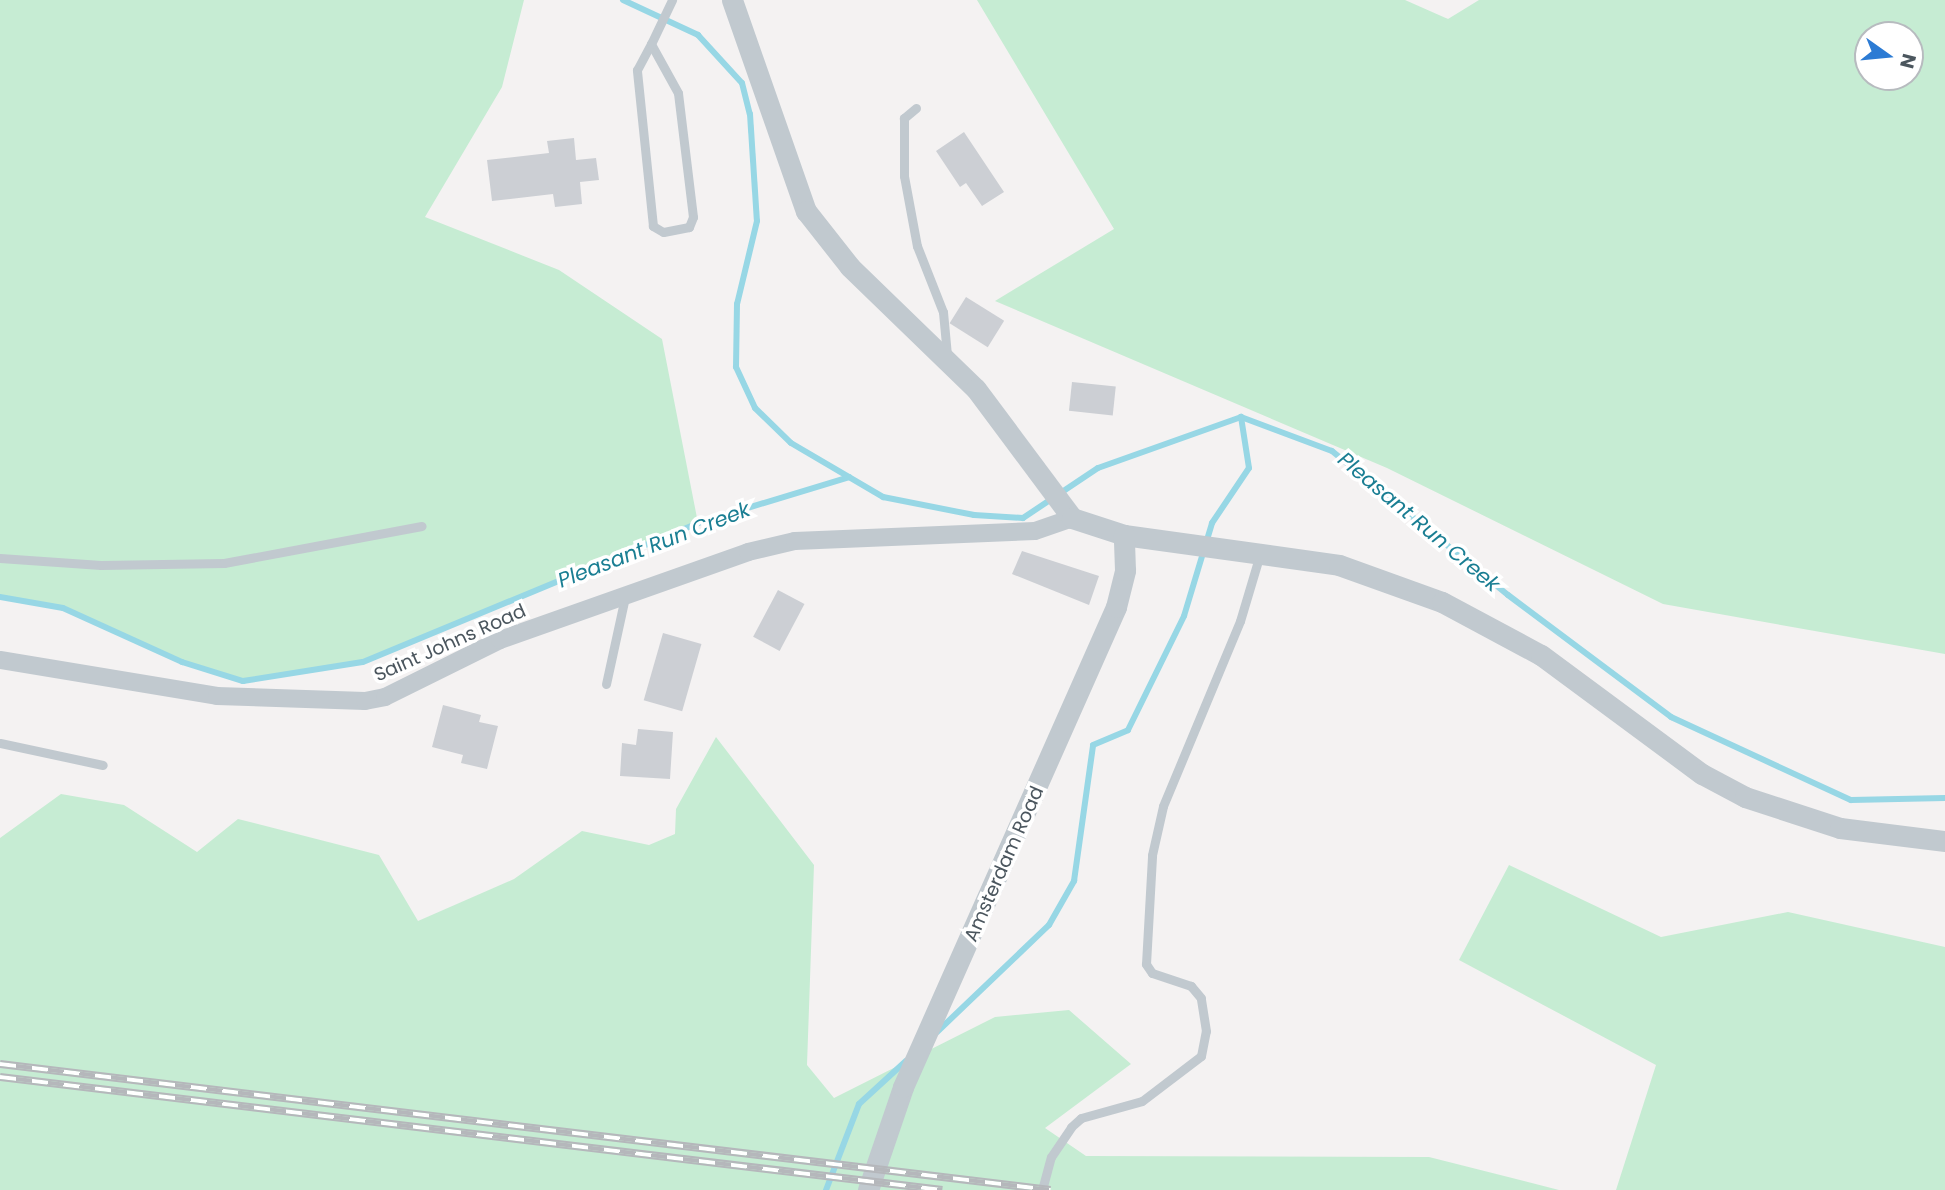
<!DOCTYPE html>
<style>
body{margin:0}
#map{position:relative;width:1945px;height:1190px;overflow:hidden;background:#f4f2f2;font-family:Poppins,sans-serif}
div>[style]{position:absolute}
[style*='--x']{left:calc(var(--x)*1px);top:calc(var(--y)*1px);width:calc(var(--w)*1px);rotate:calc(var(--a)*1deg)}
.green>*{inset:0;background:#c6ecd3}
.stream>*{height:6px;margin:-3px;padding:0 3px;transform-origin:3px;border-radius:3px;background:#97d7e5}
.building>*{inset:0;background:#cccfd4;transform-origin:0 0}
.service>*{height:9px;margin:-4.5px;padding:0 4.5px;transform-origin:4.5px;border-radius:4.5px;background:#c1c9cf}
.minor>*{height:18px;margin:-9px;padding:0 9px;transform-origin:9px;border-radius:9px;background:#c1c9cf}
.tertiary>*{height:21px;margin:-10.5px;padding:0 10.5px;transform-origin:10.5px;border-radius:10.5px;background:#c1c9cf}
.rail>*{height:8px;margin-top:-4px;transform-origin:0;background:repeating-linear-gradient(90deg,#fff 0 16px,#b5b7bb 0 32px);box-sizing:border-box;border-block:2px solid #b5b7bb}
span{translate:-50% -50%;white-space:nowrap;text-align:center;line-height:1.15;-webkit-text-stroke:7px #fff;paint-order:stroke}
.street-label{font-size:19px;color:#4b565e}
.water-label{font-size:21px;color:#1a7e93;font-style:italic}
.north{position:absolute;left:1854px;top:21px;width:70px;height:70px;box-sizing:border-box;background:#fff;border:2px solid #b7bbbf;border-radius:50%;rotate:105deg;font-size:19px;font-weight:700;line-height:28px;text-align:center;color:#4b565e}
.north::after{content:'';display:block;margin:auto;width:24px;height:32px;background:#2c7bd4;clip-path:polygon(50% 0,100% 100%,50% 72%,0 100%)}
</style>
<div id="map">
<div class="green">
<div style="clip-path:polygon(0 0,524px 0,502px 87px,425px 217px,559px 270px,662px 339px,698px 523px,363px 662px,243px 681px,182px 662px,63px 608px,0 597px)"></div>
<div style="clip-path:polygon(evenodd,977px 0,1405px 0,1448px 19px,1479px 0,1945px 0,1945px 654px,1663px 604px,1387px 468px,995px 301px,1114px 229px,977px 0,1868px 35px,1910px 35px,1910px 77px,1868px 77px,1868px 35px)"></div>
<div style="clip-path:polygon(716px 737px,814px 865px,807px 1065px,834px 1098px,995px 1017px,1069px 1010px,1131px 1064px,1045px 1128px,1086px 1156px,1429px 1157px,1559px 1190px,0 1190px,0 838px,61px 794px,124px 805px,197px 852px,238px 819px,379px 855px,418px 921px,514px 879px,582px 831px,649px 845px,675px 834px,676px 809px)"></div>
<div style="clip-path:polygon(1509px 865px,1661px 937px,1788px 912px,1945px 947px,1945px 1190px,1616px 1190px,1656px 1065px,1459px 960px)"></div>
</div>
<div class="stream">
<div style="--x:623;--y:0;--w:83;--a:25"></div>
<div style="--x:698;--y:35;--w:65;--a:47.5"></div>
<div style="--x:742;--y:83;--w:32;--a:76"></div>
<div style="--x:750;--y:114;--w:107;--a:86.3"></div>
<div style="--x:757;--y:221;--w:85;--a:103.5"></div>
<div style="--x:737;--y:304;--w:63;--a:90.9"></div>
<div style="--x:736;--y:367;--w:45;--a:65.1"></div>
<div style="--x:755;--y:408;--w:50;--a:44.2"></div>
<div style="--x:791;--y:443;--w:107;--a:30.4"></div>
<div style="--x:883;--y:497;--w:93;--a:11.2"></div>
<div style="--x:974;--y:515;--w:49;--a:3.5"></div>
<div style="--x:1023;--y:518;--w:90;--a:-33.7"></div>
<div style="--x:1098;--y:468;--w:152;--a:-19.6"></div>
<div style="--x:1241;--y:417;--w:97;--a:20.5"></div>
<div style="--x:1332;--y:451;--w:227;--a:39.3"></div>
<div style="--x:1508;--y:595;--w:204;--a:36.8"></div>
<div style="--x:1671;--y:717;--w:198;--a:24.8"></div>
<div style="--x:1851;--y:800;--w:94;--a:-1.2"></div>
<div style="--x:0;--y:597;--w:64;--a:9.9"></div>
<div style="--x:63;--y:608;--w:131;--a:24.4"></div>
<div style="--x:182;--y:662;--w:64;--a:17.3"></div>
<div style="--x:243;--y:681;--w:121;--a:-9"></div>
<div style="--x:363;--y:662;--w:363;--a:-22.5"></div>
<div style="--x:698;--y:523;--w:158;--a:-16.9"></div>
<div style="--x:937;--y:1032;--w:155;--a:-43.7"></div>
<div style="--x:1049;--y:925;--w:51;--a:-60.4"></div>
<div style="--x:1074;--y:881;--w:137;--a:-82"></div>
<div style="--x:1093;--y:745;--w:38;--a:-23"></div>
<div style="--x:1128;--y:730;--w:127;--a:-63.8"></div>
<div style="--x:1184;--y:616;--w:97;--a:-73.2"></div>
<div style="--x:1212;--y:523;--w:66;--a:-56.1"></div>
<div style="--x:1249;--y:468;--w:52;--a:-98.9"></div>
<div style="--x:826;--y:1190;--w:92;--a:-69"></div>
<div style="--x:859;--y:1104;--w:64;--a:-42.5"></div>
</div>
<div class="building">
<div style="clip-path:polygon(964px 132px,1004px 192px,982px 206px,966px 183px,960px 187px,936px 151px)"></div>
<div style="clip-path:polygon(574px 138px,576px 160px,596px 158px,599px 180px,580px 182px,582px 204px,555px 207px,553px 194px,492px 201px,487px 160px,549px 153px,547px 141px)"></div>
<div style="left:966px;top:297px;width:45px;height:31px;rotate:32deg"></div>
<div style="left:1072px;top:382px;width:44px;height:29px;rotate:6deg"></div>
<div style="clip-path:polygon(1022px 551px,1099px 576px,1089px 605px,1012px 574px)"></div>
<div style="left:778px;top:590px;width:30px;height:53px;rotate:28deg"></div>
<div style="left:663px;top:633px;width:40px;height:70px;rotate:16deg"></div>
<div style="clip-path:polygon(443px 705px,481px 715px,479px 722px,498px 726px,487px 769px,461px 763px,463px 755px,432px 747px)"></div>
<div style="clip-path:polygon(638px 729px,673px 732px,670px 779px,620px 776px,622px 743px,636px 745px)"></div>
</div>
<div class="service">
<div style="--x:651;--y:44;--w:56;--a:61.1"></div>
<div style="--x:678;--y:93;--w:125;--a:83.1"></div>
<div style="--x:693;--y:217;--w:11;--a:112"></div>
<div style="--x:689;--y:227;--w:26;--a:169"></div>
<div style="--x:663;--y:232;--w:12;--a:-149"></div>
<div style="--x:653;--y:226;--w:157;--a:-95.9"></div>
<div style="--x:637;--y:70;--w:30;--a:-62"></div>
<div style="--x:651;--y:44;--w:49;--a:-64.5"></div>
<div style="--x:916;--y:108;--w:16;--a:140"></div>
<div style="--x:904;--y:118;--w:58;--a:90"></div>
<div style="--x:904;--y:176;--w:71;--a:79.5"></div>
<div style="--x:917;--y:246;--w:71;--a:68.5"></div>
<div style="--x:943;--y:312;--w:43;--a:84.7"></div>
<div style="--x:0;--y:558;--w:101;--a:4"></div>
<div style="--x:101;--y:565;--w:123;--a:-0.9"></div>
<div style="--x:224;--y:563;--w:201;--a:-10.6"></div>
<div style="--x:606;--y:684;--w:89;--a:-77.7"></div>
<div style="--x:0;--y:743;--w:105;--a:12.1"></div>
<div style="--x:1042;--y:1190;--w:34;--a:-75"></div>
<div style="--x:1051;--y:1157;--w:36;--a:-56"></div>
<div style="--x:1071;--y:1127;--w:13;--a:-42"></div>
<div style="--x:1081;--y:1118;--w:63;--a:-15.6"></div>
<div style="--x:1142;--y:1101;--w:74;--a:-37.3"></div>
<div style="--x:1201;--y:1056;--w:25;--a:-79"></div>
<div style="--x:1206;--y:1031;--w:33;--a:-99"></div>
<div style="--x:1201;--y:998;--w:16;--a:-130"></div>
<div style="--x:1191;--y:986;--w:41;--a:-161.6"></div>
<div style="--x:1152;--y:973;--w:11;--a:-124"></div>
<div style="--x:1146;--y:964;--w:109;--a:-86.8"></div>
<div style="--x:1152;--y:855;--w:50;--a:-77.3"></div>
<div style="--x:1163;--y:806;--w:200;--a:-67.4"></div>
<div style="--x:1240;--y:621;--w:70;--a:-73.4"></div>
</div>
<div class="minor">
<div style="--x:0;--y:660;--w:220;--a:9.4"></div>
<div style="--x:217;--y:696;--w:148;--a:1.9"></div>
<div style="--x:365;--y:701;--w:20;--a:-11"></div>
<div style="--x:385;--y:697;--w:128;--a:-26.4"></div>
<div style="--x:500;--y:640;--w:263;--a:-19.5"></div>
<div style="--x:748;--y:552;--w:48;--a:-13.2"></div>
<div style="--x:795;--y:541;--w:240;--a:-2.4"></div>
<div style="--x:1035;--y:531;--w:39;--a:-19"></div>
</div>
<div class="tertiary">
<div style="--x:732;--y:0;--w:224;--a:70.7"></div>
<div style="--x:806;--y:211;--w:71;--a:51.8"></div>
<div style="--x:850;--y:267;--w:175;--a:44.1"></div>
<div style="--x:976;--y:389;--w:161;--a:53.3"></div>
<div style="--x:1072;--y:518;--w:55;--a:18.1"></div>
<div style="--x:1124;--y:535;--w:217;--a:7.9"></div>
<div style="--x:1339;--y:565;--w:109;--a:19.8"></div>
<div style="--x:1442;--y:602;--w:112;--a:28.2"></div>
<div style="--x:1541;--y:655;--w:200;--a:36.5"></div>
<div style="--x:1702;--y:774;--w:49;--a:28.1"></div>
<div style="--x:1745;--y:797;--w:100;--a:18.1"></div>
<div style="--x:1840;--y:828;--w:106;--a:7.1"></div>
<div style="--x:868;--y:1190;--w:109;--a:-71.2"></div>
<div style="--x:903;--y:1087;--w:525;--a:-66.07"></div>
<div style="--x:1116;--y:607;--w:38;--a:-76"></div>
<div style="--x:1125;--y:570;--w:35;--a:-92"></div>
</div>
<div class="rail">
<div style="--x:0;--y:1064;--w:1058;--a:6.84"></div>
<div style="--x:0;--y:1077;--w:949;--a:6.84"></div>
</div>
<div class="street-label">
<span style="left:450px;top:643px;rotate:-24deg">Saint Johns Road</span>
<span style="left:1004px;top:864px;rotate:-66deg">Amsterdam Road</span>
</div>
<div class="water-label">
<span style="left:1419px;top:522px;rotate:40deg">Pleasant Run Creek</span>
<span style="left:654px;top:545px;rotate:-21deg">Pleasant Run Creek</span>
</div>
<div class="north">N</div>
</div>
